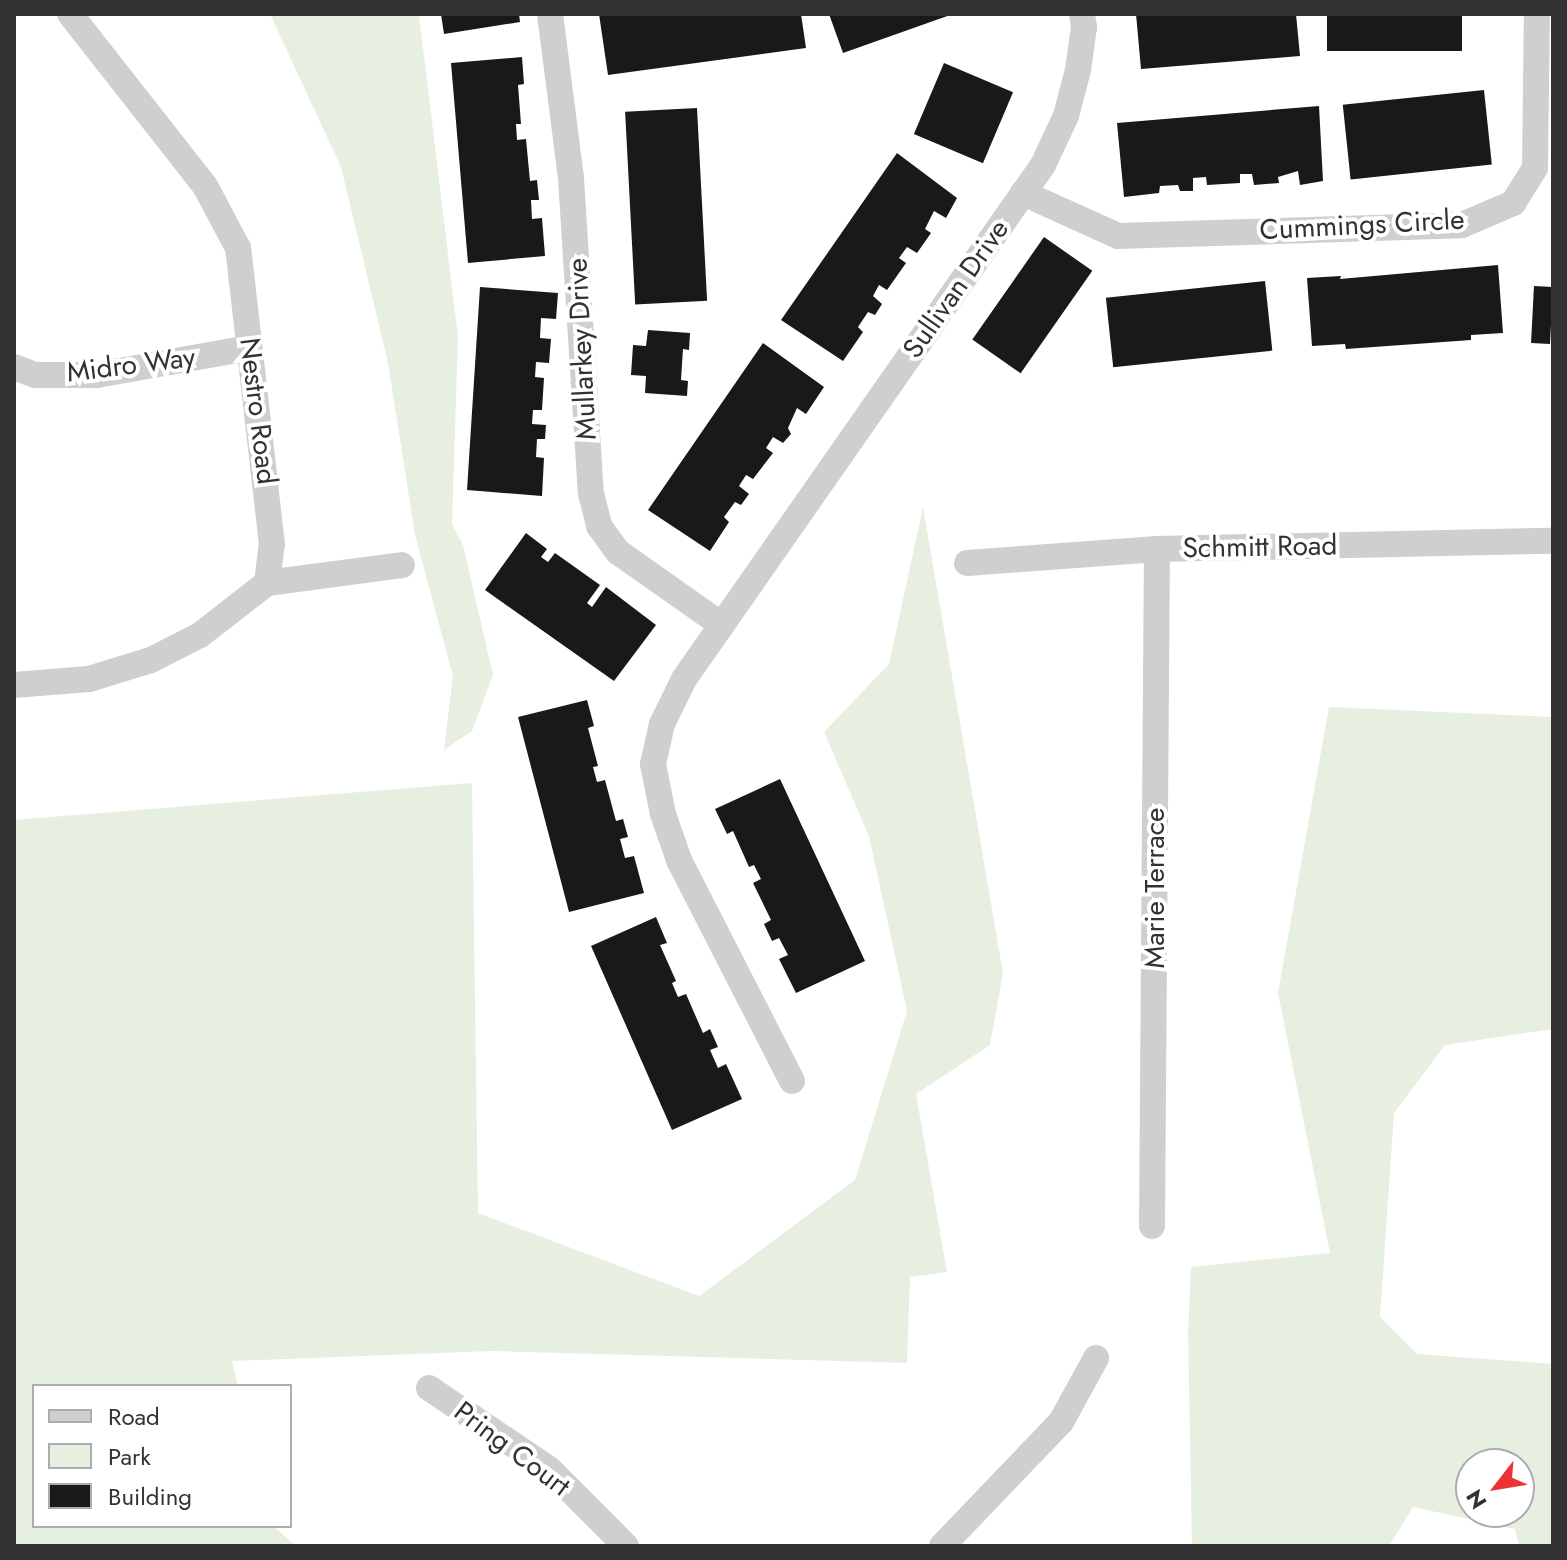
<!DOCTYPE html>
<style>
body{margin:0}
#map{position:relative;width:1567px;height:1560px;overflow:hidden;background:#fff;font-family:Jost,sans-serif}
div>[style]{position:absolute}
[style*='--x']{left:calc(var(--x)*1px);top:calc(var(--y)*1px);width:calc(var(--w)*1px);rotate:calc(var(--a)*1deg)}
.green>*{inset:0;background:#e7efe1}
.building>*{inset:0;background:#191919;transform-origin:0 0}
.street>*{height:26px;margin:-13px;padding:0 13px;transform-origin:13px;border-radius:13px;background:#cfcfcf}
span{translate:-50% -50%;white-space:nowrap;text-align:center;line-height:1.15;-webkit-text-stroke:8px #fff;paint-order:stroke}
.street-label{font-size:28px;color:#323232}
.frame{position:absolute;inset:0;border:16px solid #323232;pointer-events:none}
.legend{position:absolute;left:32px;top:1384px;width:260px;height:144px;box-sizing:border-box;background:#fff;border:2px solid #adadad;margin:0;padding:10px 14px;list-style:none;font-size:24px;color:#323232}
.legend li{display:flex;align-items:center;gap:16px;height:40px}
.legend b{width:40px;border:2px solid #adadad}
.north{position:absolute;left:1455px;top:1448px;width:80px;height:80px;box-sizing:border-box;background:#fff;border:2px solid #adadad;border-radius:50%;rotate:239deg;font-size:22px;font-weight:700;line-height:32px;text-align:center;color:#323232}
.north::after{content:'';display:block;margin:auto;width:28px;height:36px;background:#eb3336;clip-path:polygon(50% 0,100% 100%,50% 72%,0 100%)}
</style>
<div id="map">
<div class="green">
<div style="clip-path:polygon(270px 14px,419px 14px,458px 337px,452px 524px,463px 545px,493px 675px,472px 731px,444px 750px,453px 676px,415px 535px,388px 363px,341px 167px)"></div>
<div style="clip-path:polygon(923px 507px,1003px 973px,990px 1045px,916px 1094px,947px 1272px,910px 1277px,907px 1363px,492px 1351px,232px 1361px,238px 1386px,34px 1386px,34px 1526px,273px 1526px,296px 1546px,14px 1546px,14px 820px,472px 783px,478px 1213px,699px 1296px,855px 1180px,907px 1011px,869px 836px,824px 732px,889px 664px)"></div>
<div style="clip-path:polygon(evenodd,1329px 707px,1553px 717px,1553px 1029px,1445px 1045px,1394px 1113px,1380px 1317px,1417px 1354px,1553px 1364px,1553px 1546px,1519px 1546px,1515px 1529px,1413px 1507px,1389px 1546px,1192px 1546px,1188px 1332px,1191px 1267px,1330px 1253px,1278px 993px,1329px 707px,1471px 1464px,1519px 1464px,1519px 1512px,1471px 1512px,1471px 1464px)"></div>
</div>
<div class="building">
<div style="clip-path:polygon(441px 14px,519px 14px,520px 22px,444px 34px)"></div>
<div style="clip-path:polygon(599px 14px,801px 14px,806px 48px,608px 75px)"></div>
<div style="clip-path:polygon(829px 14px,953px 14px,843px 53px)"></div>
<div style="clip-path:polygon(1136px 14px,1296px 14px,1300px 56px,1141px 69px)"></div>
<div style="left:1327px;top:14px;width:135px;height:37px"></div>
<div style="clip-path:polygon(522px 57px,524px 84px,518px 85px,521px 124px,516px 124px,517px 140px,526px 139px,530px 181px,537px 180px,539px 200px,531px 200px,532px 219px,542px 218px,545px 256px,468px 263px,451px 63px)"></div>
<div style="left:944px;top:63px;width:75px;height:77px;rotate:23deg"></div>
<div style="left:1484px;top:90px;width:75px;height:142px;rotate:84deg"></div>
<div style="clip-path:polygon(1319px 106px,1323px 181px,1300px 185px,1298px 171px,1278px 177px,1279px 183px,1254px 185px,1252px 174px,1240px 174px,1240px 183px,1207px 185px,1206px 177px,1193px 178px,1193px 191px,1180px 191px,1178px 185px,1160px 186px,1159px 193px,1124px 197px,1117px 123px)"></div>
<div style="left:697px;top:108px;width:193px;height:72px;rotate:87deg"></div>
<div style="clip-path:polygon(897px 153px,957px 198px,946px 218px,934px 211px,925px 229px,931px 233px,917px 253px,907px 247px,899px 258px,906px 263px,887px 290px,879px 285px,873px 296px,882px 304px,875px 315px,868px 312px,858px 327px,863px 332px,843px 361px,781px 320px)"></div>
<div style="left:1044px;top:237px;width:59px;height:125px;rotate:35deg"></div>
<div style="clip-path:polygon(1498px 265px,1503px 333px,1471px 335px,1471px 340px,1346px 349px,1345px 344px,1312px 346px,1307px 278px,1341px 276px,1340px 279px)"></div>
<div style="left:1265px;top:281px;width:70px;height:160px;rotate:84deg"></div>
<div style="left:1534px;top:286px;width:19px;height:57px;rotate:3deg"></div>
<div style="clip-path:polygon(480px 287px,558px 293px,556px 319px,541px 318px,540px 338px,551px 339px,549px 363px,536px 362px,535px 377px,544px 378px,542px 410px,533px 410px,532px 424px,546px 425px,545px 439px,537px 439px,536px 457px,544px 458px,542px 496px,467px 490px)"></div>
<div style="clip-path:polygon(648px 330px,690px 333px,689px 350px,683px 349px,681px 380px,688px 381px,687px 396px,645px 393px,646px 376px,631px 375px,633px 345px,646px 346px)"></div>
<div style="clip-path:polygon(763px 343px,824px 387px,806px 414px,797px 408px,788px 428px,791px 434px,783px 443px,773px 437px,766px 448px,773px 453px,753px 479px,746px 475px,739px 486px,749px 494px,741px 505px,735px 502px,724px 517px,729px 522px,710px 551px,648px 510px)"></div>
<div style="clip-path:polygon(526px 533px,547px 549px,541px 557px,548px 562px,555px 553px,600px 585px,587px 603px,592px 607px,606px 587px,656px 625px,614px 681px,485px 590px)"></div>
<div style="clip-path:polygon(587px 700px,594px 726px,588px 728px,598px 766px,593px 767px,597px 782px,605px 780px,616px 821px,623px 819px,628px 837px,620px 839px,625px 858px,634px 856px,644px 893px,569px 912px,518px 717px)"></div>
<div style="clip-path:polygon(780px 779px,865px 961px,796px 993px,779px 959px,788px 955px,779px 938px,772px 941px,764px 924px,771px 920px,753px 883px,761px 879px,754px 865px,749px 867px,733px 831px,727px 834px,715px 809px)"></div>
<div style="clip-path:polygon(656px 917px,667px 943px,660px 945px,676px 981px,672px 983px,678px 997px,686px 994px,703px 1033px,710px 1029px,718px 1047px,710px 1050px,718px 1068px,726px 1064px,742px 1099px,672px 1130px,591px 946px)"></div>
</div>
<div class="street">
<div style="--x:550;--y:14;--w:165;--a:82.7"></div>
<div style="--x:571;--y:178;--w:316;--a:86.4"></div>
<div style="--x:591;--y:493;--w:34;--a:76"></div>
<div style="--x:599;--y:526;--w:32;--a:54"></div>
<div style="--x:618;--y:552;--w:127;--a:35.1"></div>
<div style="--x:1023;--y:193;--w:104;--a:24.4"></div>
<div style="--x:1118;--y:236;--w:344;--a:-1.8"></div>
<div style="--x:1462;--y:225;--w:56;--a:-23.3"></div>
<div style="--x:1513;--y:203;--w:41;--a:-57.8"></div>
<div style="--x:1535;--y:168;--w:154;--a:-89.3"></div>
<div style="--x:14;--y:367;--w:22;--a:21"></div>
<div style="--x:35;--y:375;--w:62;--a:0"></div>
<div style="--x:97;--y:375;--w:154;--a:-10.1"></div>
<div style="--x:967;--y:563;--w:191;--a:-4.2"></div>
<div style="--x:1157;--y:549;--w:396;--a:-1.2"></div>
<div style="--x:267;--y:583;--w:136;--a:-7.6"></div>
<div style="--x:14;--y:685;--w:75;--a:-4.6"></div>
<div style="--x:89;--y:679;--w:65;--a:-17"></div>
<div style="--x:151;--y:660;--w:55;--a:-27"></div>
<div style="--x:200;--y:635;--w:85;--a:-37.8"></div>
<div style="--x:267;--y:583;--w:38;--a:-83"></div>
<div style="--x:272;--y:545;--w:299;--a:-96.5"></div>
<div style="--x:238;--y:248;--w:70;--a:-118"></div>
<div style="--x:205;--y:186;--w:219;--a:-128.1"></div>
<div style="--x:792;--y:1081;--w:248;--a:-117.1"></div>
<div style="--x:679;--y:860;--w:49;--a:-109.2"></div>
<div style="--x:663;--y:814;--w:51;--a:-101.3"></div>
<div style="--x:653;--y:764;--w:41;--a:-77.3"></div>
<div style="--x:662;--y:724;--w:50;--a:-63.9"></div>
<div style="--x:684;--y:679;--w:627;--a:-55.07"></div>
<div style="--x:1043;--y:165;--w:54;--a:-64.9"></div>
<div style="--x:1066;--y:116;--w:48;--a:-75.4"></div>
<div style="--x:1078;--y:70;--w:43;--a:-82.1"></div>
<div style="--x:1084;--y:27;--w:13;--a:-99"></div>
<div style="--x:1152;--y:1226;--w:677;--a:-89.58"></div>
<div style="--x:429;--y:1388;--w:145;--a:34"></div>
<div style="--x:549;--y:1469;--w:109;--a:45"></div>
<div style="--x:942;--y:1546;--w:172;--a:-46.2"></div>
<div style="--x:1061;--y:1422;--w:73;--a:-61.3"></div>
</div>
<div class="street-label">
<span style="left:1362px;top:225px;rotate:-3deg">Cummings Circle</span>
<span style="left:956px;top:289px;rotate:-55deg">Sullivan Drive</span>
<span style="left:582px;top:349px;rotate:-93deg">Mullarkey Drive</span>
<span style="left:131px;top:365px;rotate:-7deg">Midro Way</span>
<span style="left:258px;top:411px;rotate:83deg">Nestro Road</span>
<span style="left:1260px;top:547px;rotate:-1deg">Schmitt Road</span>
<span style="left:1155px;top:888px;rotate:-90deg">Marie Terrace</span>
<span style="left:512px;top:1449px;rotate:37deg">Pring Court</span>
</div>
<div class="frame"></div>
<ul class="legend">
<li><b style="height:10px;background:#cfcfcf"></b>Road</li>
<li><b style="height:22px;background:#e7efe1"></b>Park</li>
<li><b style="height:22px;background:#191919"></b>Building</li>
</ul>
<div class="north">N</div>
</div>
